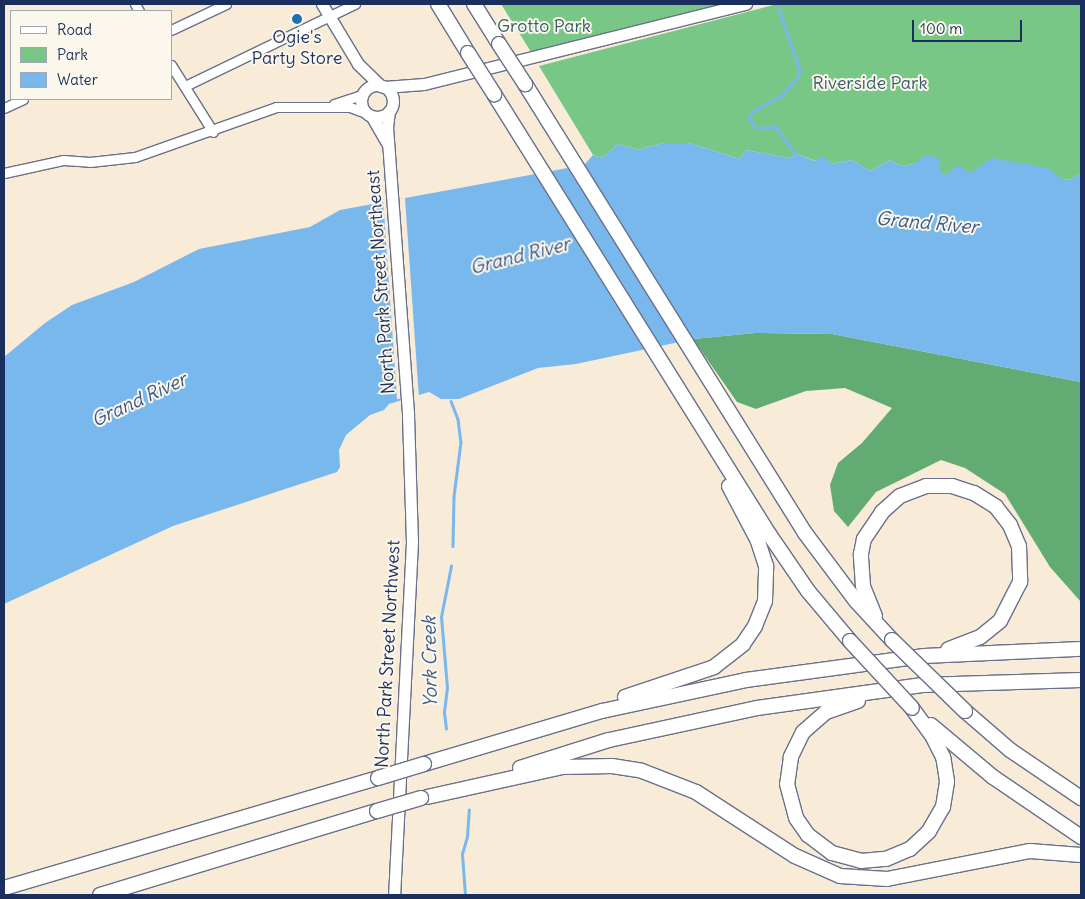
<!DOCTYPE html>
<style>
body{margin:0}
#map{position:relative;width:1085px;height:899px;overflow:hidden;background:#f8ebd8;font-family:Delius,sans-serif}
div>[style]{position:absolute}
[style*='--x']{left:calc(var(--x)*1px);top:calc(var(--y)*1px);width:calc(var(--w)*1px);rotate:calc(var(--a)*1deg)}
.green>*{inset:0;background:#79c787}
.forest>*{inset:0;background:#62ac74}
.water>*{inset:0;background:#79b8ec}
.pier>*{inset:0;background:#f8ebd8;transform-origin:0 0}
.stream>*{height:2.5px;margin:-1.25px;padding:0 1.25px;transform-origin:1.25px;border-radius:1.25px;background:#79b8ec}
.roads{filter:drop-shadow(1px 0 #687189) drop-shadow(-1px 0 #687189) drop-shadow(0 1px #687189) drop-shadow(0 -1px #687189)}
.minor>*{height:9px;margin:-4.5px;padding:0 4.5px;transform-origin:4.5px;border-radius:4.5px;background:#fff}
.major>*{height:11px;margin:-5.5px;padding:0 5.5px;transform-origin:5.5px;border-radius:5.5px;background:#fff}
.major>.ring{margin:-5.5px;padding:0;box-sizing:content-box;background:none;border:11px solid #fff;border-radius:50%}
.highway>*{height:14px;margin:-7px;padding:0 7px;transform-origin:7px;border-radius:7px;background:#fff}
.bridges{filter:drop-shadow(1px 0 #687189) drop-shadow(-1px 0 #687189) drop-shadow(0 1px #687189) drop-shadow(0 -1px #687189)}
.highway-bridge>*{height:14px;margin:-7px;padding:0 7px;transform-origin:7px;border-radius:7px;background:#fff}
.dots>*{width:14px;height:14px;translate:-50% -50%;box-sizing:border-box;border:2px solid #fbf7ec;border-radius:50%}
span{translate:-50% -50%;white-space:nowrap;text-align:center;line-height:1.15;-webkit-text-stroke:4px #fbf7ec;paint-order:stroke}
.park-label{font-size:18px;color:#375d6a}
.poi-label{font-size:18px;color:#1b2f5e}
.street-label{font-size:18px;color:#1b2f5e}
.water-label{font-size:19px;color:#375889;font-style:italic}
.frame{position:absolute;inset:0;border:5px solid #1b2f5e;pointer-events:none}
.legend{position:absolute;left:10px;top:10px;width:162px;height:90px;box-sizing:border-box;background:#fbf7ec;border:1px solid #a1a7b3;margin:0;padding:6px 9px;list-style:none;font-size:15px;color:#1b2f5e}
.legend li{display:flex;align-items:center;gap:10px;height:25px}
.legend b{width:25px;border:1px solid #a1a7b3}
.scale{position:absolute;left:912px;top:20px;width:110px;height:22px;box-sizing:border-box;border:2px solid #1b2f5e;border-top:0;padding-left:6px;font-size:15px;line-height:18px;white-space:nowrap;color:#1b2f5e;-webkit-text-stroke:4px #fbf7ec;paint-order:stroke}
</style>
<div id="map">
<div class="green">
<div style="clip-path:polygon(501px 4px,735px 4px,531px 52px)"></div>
<div style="clip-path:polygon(777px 4px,1081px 4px,1081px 173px,1069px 180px,1061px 179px,1047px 168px,946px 175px,915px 164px,901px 166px,890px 160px,870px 171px,852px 160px,832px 164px,823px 157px,816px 161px,797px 154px,789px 158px,746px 150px,740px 159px,689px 143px,663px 143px,638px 150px,618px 144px,602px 158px,593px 155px,539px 66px)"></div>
</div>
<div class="forest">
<div style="clip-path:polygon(755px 333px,832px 334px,1081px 382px,1081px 602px,1050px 567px,1005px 494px,965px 468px,941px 460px,876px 492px,848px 527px,834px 511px,830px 485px,838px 463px,862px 443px,892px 408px,845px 388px,806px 391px,756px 409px,737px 402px,693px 339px)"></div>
</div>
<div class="water">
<div style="clip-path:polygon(663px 143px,689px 143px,740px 159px,746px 150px,789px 158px,797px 154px,815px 161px,823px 156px,832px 164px,852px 160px,870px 171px,890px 160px,901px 166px,915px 164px,925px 155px,939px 158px,941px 173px,946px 175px,958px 165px,970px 173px,992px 158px,1048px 168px,1062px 179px,1069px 180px,1081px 173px,1081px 382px,832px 334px,755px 333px,693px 339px,576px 364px,538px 368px,459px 399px,441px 399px,429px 392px,389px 404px,384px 410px,370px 415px,346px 435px,339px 450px,340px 467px,337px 472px,173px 526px,4px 604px,4px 357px,45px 323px,72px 305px,134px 282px,199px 249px,310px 227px,340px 210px,584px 165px,593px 155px,602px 158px,618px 144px,638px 150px)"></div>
</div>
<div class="pier">
<div style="left:405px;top:198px;width:200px;height:22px;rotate:86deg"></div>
</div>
<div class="stream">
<div style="--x:779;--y:9;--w:65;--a:71"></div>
<div style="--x:800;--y:70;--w:8;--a:104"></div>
<div style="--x:798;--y:78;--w:26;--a:133"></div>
<div style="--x:780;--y:97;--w:27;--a:152"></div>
<div style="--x:756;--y:110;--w:11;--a:131"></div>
<div style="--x:749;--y:118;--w:12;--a:55"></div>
<div style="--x:756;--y:128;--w:20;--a:-3"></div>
<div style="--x:776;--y:127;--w:36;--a:54"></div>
<div style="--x:451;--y:401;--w:19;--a:69"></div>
<div style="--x:458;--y:419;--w:23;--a:83"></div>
<div style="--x:461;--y:442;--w:55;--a:97.3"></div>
<div style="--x:454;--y:497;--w:49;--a:91.2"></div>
<div style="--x:446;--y:729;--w:17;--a:-97"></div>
<div style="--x:444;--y:712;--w:24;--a:-83"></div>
<div style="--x:447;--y:688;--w:71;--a:-94.8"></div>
<div style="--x:441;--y:617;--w:52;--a:-78.9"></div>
<div style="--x:465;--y:895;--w:41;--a:-94.2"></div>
<div style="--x:462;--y:854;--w:19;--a:-74"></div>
<div style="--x:467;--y:836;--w:26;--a:-86"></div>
</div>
<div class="roads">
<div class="minor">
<div style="--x:135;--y:4;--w:8;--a:60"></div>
<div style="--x:171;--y:30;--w:61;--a:-25.3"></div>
<div style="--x:171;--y:65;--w:79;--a:57.9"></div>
<div style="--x:185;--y:86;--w:189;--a:-25.8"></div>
<div style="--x:334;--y:104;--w:29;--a:-18"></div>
<div style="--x:4;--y:108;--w:21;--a:-25"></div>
<div style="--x:4;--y:173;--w:60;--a:-12.4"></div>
<div style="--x:63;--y:160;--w:27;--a:4"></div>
<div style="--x:90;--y:162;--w:45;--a:-6.3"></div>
<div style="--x:135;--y:157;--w:150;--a:-19.5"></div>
<div style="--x:276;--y:107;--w:74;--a:0"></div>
<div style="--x:350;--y:107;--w:17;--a:21"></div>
</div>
<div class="major">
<div style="--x:322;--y:4;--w:70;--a:59"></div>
<div style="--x:358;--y:64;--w:32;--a:44"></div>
<div class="ring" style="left:361px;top:85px;width:21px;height:21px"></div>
<div style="--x:384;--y:87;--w:40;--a:-4.3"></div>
<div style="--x:424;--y:84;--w:332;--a:-14"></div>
<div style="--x:389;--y:111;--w:16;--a:97"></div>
<div style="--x:387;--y:127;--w:289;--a:85.8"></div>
<div style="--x:408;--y:415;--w:127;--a:88.2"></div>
<div style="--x:412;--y:542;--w:353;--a:92.9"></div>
<div style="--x:372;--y:117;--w:30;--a:60"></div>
</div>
<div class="highway">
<div style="--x:438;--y:4;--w:57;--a:58.5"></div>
<div style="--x:474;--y:4;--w:47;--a:58"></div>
<div style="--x:525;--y:84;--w:529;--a:58.05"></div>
<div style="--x:805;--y:533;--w:85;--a:53.1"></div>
<div style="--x:856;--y:601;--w:53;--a:47.3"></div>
<div style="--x:494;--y:94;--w:519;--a:57.99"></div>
<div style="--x:769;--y:534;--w:69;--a:55.6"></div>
<div style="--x:808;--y:591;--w:65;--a:50"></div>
<div style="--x:875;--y:616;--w:32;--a:-112"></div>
<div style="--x:863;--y:586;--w:32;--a:-94"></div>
<div style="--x:861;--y:554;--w:15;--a:-79"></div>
<div style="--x:864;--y:539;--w:32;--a:-56"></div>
<div style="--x:882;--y:512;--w:24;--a:-42"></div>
<div style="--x:900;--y:496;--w:28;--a:-21"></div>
<div style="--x:926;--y:486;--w:26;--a:0"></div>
<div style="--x:952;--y:486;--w:23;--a:18"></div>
<div style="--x:974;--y:493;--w:26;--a:32"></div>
<div style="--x:996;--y:507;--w:23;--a:52"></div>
<div style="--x:1010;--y:525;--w:23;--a:67"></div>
<div style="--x:1019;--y:546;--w:36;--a:88"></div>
<div style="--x:1020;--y:582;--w:44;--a:117.1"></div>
<div style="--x:1000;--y:621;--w:26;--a:141"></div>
<div style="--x:980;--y:637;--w:34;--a:159"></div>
<div style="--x:625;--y:697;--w:94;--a:-18.6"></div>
<div style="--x:714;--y:667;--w:37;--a:-38"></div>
<div style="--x:743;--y:644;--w:22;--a:-56"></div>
<div style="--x:755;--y:626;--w:27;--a:-68"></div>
<div style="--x:765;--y:601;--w:35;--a:-88"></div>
<div style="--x:766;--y:566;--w:26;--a:-108"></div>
<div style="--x:758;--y:541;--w:62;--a:-117.8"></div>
<div style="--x:858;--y:701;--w:34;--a:161"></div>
<div style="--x:826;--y:712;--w:30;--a:139"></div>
<div style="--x:803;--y:732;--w:28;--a:116"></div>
<div style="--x:791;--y:757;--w:27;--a:98"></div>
<div style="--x:787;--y:784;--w:35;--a:75"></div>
<div style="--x:796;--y:818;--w:21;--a:55"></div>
<div style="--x:808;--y:835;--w:30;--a:37"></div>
<div style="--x:832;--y:853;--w:30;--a:15"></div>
<div style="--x:861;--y:861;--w:25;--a:-5"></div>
<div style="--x:886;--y:859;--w:26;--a:-23"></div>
<div style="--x:910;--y:849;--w:26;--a:-43"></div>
<div style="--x:929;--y:831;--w:28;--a:-60"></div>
<div style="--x:943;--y:807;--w:26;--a:-81"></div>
<div style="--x:947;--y:781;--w:24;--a:-99"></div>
<div style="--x:943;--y:757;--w:22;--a:-117"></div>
<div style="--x:933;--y:737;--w:36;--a:-126"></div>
<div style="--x:965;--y:711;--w:60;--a:40.9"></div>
<div style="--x:1010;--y:750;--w:86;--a:34.1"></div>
<div style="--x:931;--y:725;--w:81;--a:40"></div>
<div style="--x:993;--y:777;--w:107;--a:34.3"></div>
<div style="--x:424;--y:764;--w:186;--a:-16.6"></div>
<div style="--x:602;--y:711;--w:147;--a:-12.1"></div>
<div style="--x:746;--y:680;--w:180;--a:-7.7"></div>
<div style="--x:924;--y:656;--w:157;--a:-2.6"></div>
<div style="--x:520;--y:768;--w:93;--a:-17.5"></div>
<div style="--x:609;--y:740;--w:151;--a:-12.2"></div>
<div style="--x:757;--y:708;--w:167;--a:-7.9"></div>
<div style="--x:922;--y:685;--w:159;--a:-1.8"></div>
<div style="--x:427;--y:797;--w:138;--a:-12.5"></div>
<div style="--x:562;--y:767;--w:50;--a:-1.1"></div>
<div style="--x:612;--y:766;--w:30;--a:9"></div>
<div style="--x:642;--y:771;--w:58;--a:21.3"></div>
<div style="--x:696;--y:792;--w:118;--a:32.9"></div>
<div style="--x:795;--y:856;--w:49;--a:24"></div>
<div style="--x:840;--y:876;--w:47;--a:3.7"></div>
<div style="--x:887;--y:879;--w:146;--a:-11.1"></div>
<div style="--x:1030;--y:851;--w:51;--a:4.5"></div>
<div style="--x:4;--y:888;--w:390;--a:-16.4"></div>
<div style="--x:100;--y:895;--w:289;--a:-16.9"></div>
</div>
</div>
<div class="bridges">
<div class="highway-bridge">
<div style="--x:499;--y:44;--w:48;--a:57"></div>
<div style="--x:468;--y:53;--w:49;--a:57.6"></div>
<div style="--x:892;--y:640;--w:102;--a:44.2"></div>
<div style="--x:850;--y:641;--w:91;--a:47.2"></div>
<div style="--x:378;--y:778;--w:48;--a:-16.9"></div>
<div style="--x:377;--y:811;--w:46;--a:-16.5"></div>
</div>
</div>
<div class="dots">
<div style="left:297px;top:19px;background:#1f6fb2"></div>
</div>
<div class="park-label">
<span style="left:544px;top:26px">Grotto Park</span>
<span style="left:870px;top:83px">Riverside Park</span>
</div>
<div class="poi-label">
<span style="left:297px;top:48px">Ogie's<br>Party Store</span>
</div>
<div class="street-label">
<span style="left:381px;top:282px;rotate:-94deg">North Park Street Northeast</span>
<span style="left:388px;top:654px;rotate:-87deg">North Park Street Northwest</span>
</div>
<div class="water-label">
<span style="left:927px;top:223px;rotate:5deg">Grand River</span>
<span style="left:520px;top:256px;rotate:-14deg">Grand River</span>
<span style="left:139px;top:400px;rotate:-25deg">Grand River</span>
<span style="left:430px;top:662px;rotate:-91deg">York Creek</span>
</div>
<div class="frame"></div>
<ul class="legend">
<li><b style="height:6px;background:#fff"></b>Road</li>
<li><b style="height:14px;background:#79c787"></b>Park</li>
<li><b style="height:14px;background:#79b8ec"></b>Water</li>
</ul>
<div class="scale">100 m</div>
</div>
